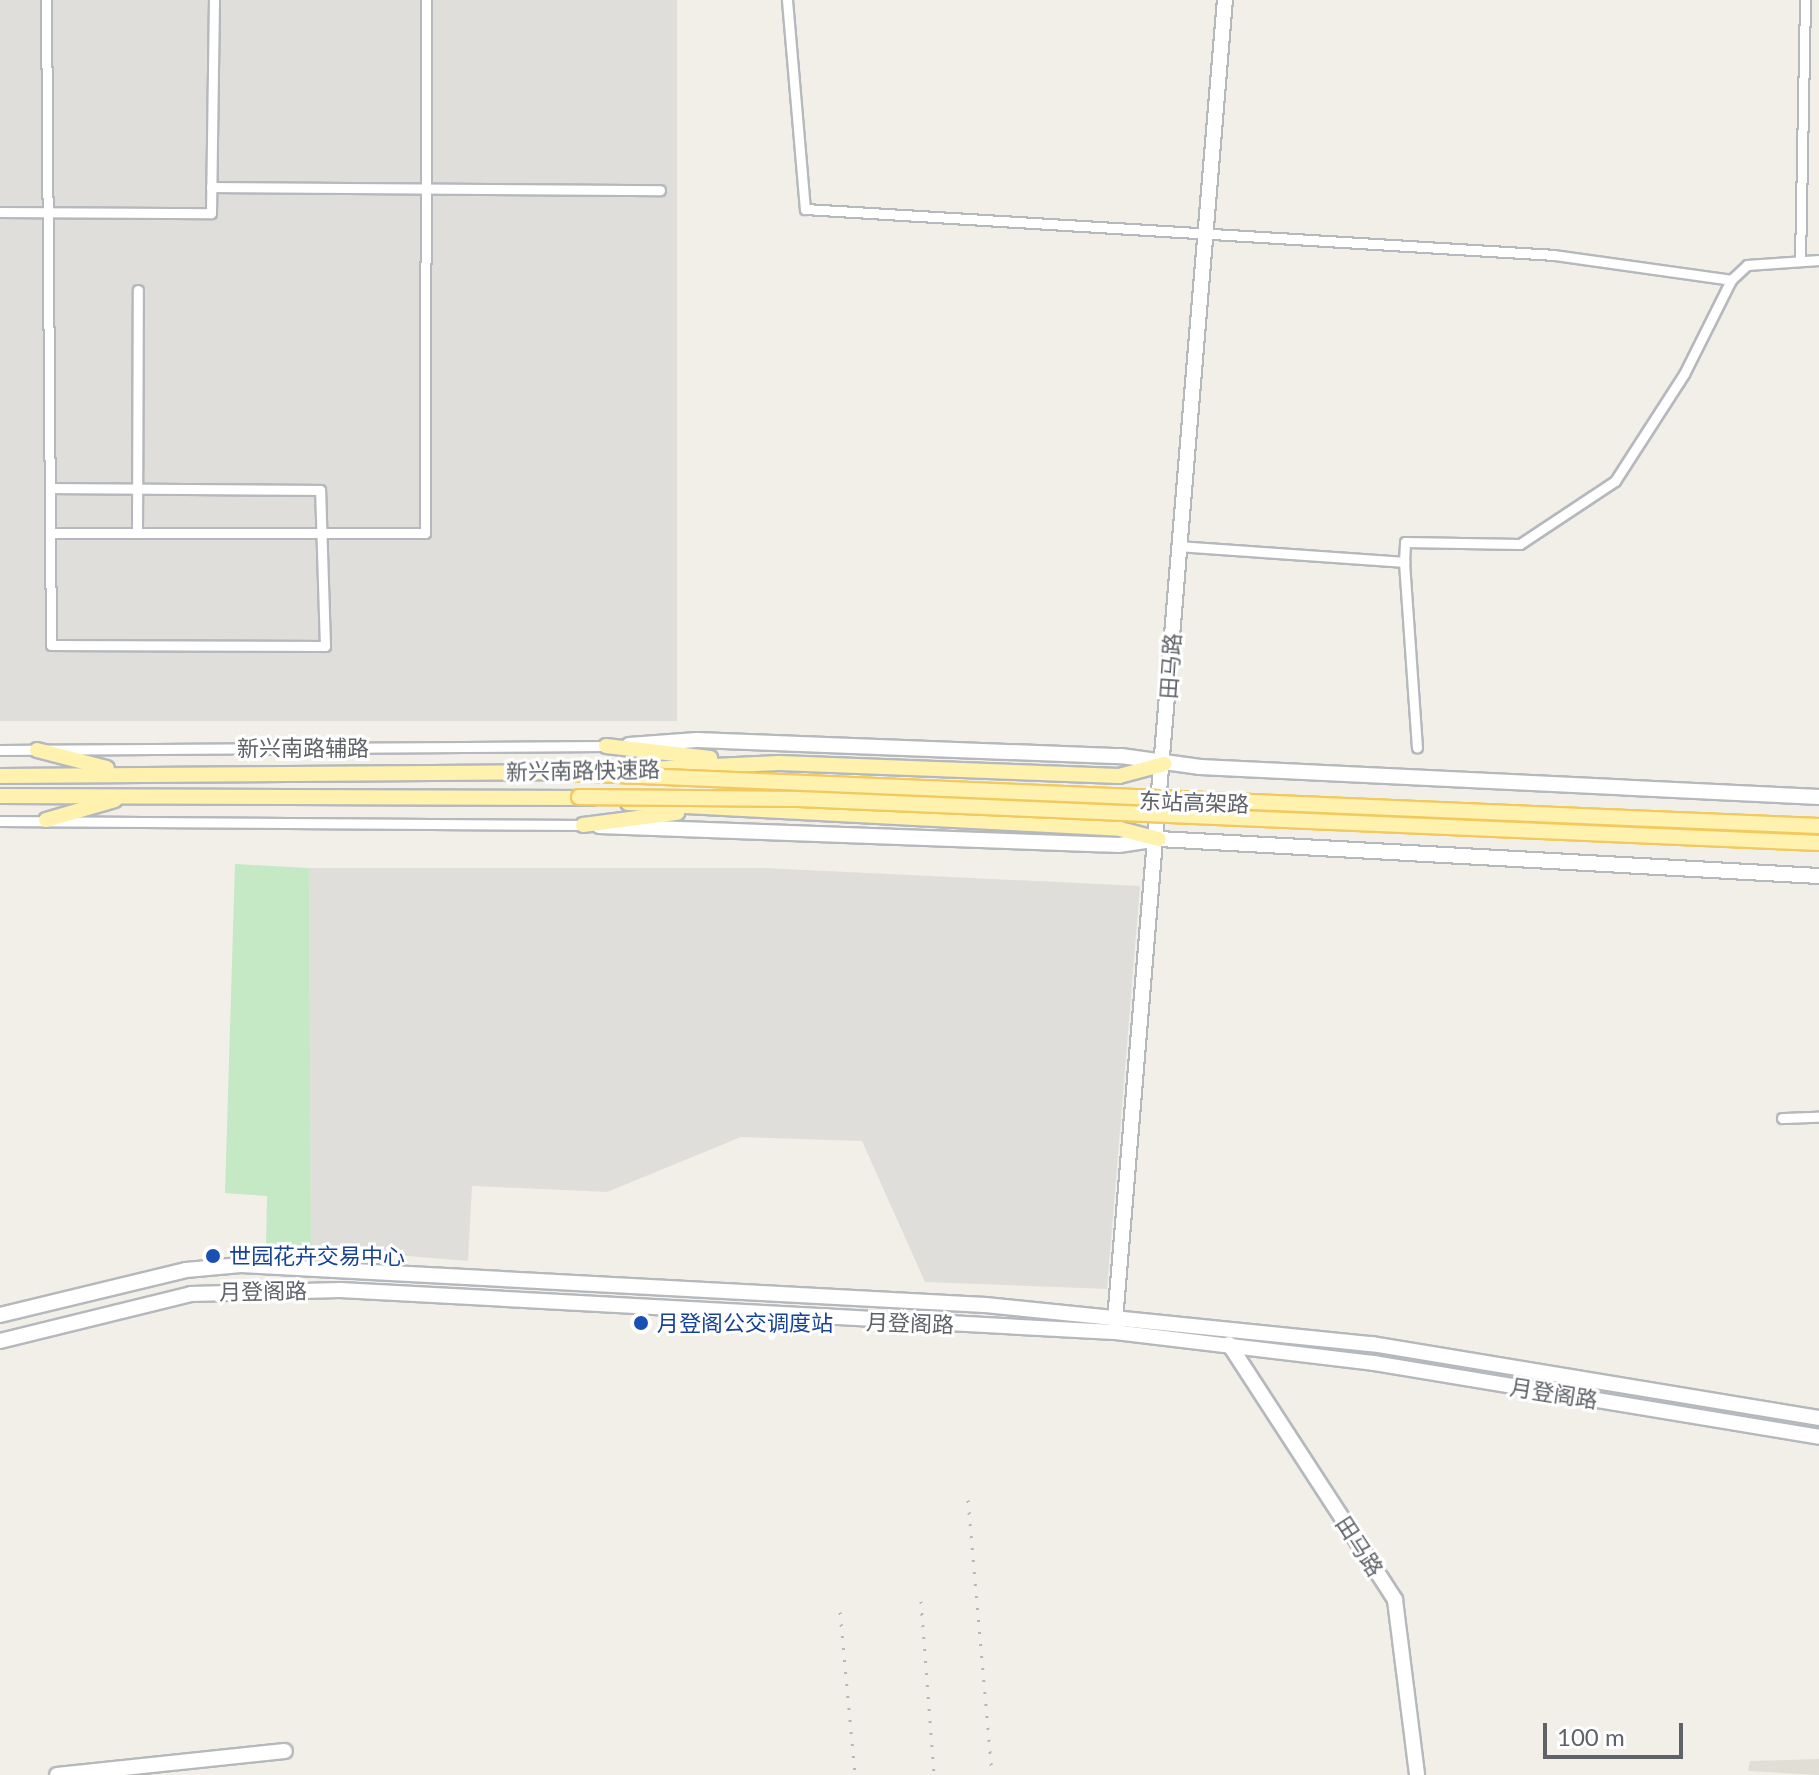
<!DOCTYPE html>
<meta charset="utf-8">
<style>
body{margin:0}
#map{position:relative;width:1819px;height:1775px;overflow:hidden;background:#f1efe8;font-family:Lato,"Noto Sans SC",sans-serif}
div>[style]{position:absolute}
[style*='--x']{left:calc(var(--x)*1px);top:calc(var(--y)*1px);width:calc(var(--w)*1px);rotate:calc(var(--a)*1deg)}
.industrial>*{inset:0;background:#e0deda;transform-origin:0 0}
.education>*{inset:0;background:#e1ded6}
.green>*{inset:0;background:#c5e8c5}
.roads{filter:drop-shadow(2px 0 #b5b8bc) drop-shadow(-2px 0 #b5b8bc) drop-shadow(0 2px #b5b8bc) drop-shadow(0 -2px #b5b8bc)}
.street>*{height:9px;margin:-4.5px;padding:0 4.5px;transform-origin:4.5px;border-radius:4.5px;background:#fff}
.secondary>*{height:14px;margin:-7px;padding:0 7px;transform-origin:7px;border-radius:7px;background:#fff}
.primary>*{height:14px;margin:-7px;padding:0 7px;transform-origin:7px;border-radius:7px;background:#fff2af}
.rail>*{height:3px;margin-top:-1.5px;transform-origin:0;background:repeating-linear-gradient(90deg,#b6b7b8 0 2px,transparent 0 12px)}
.bridges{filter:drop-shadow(2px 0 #f2c960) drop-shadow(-2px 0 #f2c960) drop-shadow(0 2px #f2c960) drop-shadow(0 -2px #f2c960)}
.primary-bridge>*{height:14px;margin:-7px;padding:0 7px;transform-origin:7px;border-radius:7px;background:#fff2af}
.dots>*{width:22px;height:22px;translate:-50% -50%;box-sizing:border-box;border:4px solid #fff;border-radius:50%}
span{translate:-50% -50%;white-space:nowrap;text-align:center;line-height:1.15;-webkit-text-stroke:6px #fff;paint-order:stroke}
.street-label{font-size:22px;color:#5f6368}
.transit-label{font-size:22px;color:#164399}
.left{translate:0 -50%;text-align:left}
.scale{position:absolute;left:1543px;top:1723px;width:140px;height:36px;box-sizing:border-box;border:4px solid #5f6368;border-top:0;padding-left:10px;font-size:24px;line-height:28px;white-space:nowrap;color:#5f6368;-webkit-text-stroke:6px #fff;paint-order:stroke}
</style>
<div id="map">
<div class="industrial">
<div style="left:0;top:0;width:677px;height:721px"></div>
<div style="clip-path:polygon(309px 868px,764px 868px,1140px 886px,1107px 1289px,925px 1282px,862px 1141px,741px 1137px,607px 1192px,472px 1186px,468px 1261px,311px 1248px)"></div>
</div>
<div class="education">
<div style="clip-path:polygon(1819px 1759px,1819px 1775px,1748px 1771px,1750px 1761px)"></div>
</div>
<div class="green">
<div style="clip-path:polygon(235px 864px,309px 868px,311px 1248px,266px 1247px,267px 1196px,225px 1193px)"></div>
</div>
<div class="roads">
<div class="street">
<div style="--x:46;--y:0;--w:645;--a:89.56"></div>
<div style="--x:51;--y:645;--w:274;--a:0.2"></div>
<div style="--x:325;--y:646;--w:156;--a:-91.8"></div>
<div style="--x:320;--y:490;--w:270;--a:-179.6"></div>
<div style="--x:787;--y:0;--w:210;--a:85.1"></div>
<div style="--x:805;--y:209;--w:750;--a:3.51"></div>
<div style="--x:1554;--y:255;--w:179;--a:8"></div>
<div style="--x:211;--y:187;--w:449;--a:0.4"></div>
<div style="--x:0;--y:212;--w:211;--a:0.3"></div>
<div style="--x:211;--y:213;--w:213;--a:-89.2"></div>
<div style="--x:1800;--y:261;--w:261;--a:-88.9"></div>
<div style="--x:50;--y:533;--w:375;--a:0"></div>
<div style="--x:425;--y:533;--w:533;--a:-89.89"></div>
<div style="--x:137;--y:533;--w:243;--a:-89.8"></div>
<div style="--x:1178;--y:546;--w:227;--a:4"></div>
<div style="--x:1404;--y:562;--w:186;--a:86"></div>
<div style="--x:1404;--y:562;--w:20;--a:-87"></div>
<div style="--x:1405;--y:542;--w:115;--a:1"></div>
<div style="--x:1520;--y:544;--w:114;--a:-33.6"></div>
<div style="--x:1615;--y:481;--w:127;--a:-57.2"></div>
<div style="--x:1684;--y:374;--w:105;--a:-63.4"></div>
<div style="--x:1731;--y:280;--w:22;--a:-43"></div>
<div style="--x:1747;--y:265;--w:72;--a:-4"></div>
<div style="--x:0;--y:750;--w:606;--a:-0.38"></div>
<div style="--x:0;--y:821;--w:583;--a:0.39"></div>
<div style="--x:1782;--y:1118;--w:37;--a:-2"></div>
</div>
<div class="secondary">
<div style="--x:629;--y:745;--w:68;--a:-4.2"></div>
<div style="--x:697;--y:740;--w:424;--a:2.2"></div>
<div style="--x:1121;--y:756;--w:80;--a:7.9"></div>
<div style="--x:1200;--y:767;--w:620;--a:2.77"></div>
<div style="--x:599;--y:826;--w:520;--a:2.09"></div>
<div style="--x:1119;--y:845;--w:40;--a:-8.5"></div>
<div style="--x:1159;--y:839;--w:661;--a:3.21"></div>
<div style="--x:0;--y:1315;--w:191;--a:-13.6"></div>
<div style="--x:186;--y:1270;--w:55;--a:-5.2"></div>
<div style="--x:241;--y:1265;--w:745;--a:3.08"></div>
<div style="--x:985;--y:1305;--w:389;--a:5.8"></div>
<div style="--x:1372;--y:1344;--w:453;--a:9.4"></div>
<div style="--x:1115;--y:1320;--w:1325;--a:-85.24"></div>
<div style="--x:0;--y:1341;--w:197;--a:-13.8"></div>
<div style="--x:191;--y:1294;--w:149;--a:-1.5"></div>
<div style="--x:340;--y:1290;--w:775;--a:3.11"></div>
<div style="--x:1114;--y:1332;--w:262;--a:6.8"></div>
<div style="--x:1374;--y:1363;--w:451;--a:9.4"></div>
<div style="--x:1229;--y:1344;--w:305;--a:57"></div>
<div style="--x:1395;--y:1600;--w:176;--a:82.8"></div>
<div style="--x:57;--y:1775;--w:229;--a:-6"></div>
</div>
<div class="primary">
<div style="--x:606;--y:746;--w:105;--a:6.6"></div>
<div style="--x:37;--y:750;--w:72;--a:14.4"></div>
<div style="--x:627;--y:770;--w:152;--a:-2.6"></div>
<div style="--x:779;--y:763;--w:340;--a:2.2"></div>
<div style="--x:1119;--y:776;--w:47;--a:-14.9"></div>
<div style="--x:0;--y:776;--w:582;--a:-0.39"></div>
<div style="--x:0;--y:796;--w:592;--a:0.19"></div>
<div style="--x:628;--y:803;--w:493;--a:3"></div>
<div style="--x:1120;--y:829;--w:40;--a:14.4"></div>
<div style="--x:46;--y:820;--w:72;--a:-16.2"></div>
<div style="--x:583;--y:825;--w:95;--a:-7.3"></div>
</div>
</div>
<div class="rail">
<div style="--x:968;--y:1500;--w:276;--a:85"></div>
<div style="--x:921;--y:1601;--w:174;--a:85.7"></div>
<div style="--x:840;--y:1612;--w:164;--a:84.7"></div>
</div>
<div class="bridges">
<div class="primary-bridge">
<div style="--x:570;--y:773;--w:1250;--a:2.43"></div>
<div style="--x:579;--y:797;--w:219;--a:0.5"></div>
<div style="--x:798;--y:799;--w:1022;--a:2.47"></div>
</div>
</div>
<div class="dots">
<div style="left:213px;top:1256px;background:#1a4fb4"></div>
<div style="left:641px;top:1323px;background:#1a4fb4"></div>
</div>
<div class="street-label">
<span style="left:1170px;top:666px;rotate:-86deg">田马路</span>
<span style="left:303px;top:748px">新兴南路辅路</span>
<span style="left:583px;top:770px;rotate:-1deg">新兴南路快速路</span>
<span style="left:1194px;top:802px;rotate:2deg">东站高架路</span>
<span style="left:263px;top:1291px;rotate:-1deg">月登阁路</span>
<span style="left:910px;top:1323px;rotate:2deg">月登阁路</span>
<span style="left:1554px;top:1393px;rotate:9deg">月登阁路</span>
<span style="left:1360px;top:1546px;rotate:57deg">田马路</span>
</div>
<div class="transit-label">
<span class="left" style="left:229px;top:1256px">世园花卉交易中心</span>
<span class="left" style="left:657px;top:1323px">月登阁公交调度站</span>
</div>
<div class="scale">100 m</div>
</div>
